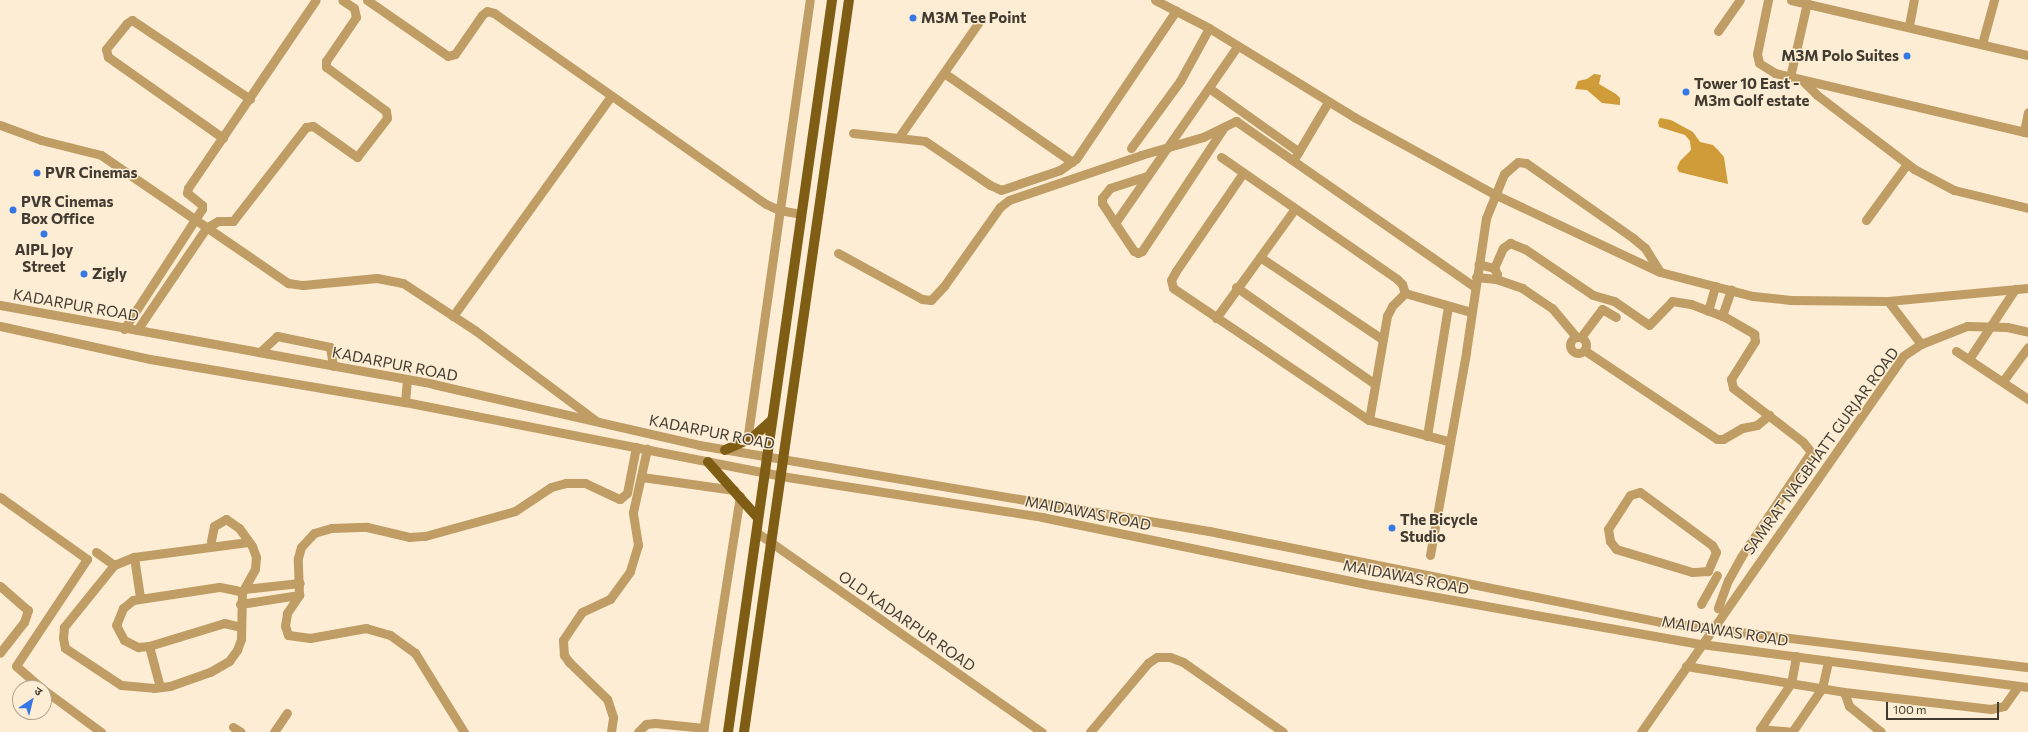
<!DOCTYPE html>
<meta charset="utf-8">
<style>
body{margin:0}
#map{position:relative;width:2028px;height:732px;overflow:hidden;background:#fdedd4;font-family:Commissioner,"Noto Sans Devanagari",sans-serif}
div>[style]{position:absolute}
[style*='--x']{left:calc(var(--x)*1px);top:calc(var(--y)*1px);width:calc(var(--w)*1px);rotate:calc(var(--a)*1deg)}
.water>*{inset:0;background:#cf9c39}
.minor>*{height:9px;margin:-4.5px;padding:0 4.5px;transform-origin:4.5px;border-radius:4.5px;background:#bf9d64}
.minor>.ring{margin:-4.5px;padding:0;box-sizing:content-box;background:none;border:9px solid #bf9d64;border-radius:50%}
.major>*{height:10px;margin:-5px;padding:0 5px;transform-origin:5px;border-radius:5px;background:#805d15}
.dots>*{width:11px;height:11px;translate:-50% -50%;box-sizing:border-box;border:2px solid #fdedd4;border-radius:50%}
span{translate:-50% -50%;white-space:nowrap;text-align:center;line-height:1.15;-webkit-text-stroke:3px #fdedd4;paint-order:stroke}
.poi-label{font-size:15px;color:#413b31;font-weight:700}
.left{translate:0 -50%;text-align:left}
.right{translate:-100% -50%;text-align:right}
.street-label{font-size:15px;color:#413b31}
.north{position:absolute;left:12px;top:680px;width:40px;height:40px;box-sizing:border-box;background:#fdedd4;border:1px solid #b2a693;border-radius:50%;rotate:35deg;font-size:11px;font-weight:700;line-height:16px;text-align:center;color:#413b31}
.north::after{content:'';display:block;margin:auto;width:14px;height:18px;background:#3577e5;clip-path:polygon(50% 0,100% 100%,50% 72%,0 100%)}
.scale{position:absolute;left:1886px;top:702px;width:113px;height:18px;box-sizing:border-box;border:2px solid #413b31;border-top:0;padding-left:5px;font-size:12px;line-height:14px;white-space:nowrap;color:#413b31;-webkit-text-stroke:3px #fdedd4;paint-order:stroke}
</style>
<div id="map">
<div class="water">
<div style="clip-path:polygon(1594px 74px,1601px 75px,1599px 84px,1616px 94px,1620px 98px,1620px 105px,1602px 103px,1587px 90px,1575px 89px,1578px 81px,1587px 79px)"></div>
<div style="clip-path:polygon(1660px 118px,1671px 120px,1693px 132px,1700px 142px,1713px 145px,1718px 150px,1724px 157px,1728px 184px,1679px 172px,1677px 168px,1680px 161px,1691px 150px,1690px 141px,1685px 135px,1659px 127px,1658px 122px)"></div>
</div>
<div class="minor">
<div style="--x:367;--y:0;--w:98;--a:34.7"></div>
<div style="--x:448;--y:56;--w:7;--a:-16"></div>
<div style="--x:455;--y:54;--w:47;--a:-55.3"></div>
<div style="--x:482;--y:15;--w:6;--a:-39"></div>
<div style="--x:487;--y:11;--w:7;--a:16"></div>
<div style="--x:494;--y:13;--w:332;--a:35.1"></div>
<div style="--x:766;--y:204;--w:14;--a:25"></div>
<div style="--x:779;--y:210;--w:22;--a:10"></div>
<div style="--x:1155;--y:0;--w:61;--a:27.4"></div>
<div style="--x:1209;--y:28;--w:170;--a:31.5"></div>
<div style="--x:1354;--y:117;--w:160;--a:28.8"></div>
<div style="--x:1494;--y:194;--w:183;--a:25.2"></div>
<div style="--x:1768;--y:0;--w:55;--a:101.5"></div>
<div style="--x:1757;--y:54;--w:9;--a:77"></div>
<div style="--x:1759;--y:63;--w:19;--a:32"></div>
<div style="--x:1775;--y:73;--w:260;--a:13.3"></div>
<div style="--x:1791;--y:0;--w:243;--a:13.1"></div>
<div style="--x:1909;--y:25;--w:25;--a:-79"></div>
<div style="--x:1718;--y:31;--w:38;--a:-55"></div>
<div style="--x:1982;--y:44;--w:46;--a:-74.7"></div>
<div style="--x:944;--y:73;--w:156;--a:34.8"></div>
<div style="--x:1790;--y:77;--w:76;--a:-77.1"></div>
<div style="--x:1802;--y:80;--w:21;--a:45"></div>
<div style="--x:1817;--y:95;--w:122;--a:37.3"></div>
<div style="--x:1914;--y:169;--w:45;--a:27.7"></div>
<div style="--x:1954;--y:190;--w:76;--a:13.7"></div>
<div style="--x:1209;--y:88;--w:110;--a:35.4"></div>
<div style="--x:0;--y:125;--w:44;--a:20.1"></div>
<div style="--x:41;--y:140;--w:62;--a:14"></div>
<div style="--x:101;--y:155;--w:227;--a:34.4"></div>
<div style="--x:288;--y:283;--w:15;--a:8"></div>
<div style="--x:303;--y:285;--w:74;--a:-5.4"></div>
<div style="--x:377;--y:278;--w:26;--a:11"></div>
<div style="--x:403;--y:283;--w:87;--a:33.3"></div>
<div style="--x:476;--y:331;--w:149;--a:36.8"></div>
<div style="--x:2024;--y:132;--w:20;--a:-79"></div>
<div style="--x:853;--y:133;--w:72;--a:6.3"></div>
<div style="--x:925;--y:141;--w:78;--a:34.1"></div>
<div style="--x:990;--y:185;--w:12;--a:24"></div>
<div style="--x:1001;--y:190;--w:62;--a:-18.7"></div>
<div style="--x:1060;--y:170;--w:19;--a:-35"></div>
<div style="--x:1076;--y:159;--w:179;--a:-56"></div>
<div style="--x:899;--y:137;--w:140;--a:-55.2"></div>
<div style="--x:223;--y:138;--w:141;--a:-144.8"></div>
<div style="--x:108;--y:57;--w:8;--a:-104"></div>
<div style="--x:106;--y:49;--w:33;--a:-51"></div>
<div style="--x:127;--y:23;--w:6;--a:-31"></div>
<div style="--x:132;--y:20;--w:142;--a:33.8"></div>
<div style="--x:1131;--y:148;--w:83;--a:-53.8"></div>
<div style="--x:1180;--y:81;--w:60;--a:-61.3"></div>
<div style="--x:1296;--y:156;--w:63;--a:-59.3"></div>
<div style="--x:1221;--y:157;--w:214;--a:34.7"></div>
<div style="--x:1397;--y:279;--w:7;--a:45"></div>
<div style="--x:1402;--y:284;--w:9;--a:72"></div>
<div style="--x:1243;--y:173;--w:119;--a:124.4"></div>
<div style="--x:1176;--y:271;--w:10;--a:119"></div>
<div style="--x:1171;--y:280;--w:8;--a:76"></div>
<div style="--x:1173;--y:288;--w:236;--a:34"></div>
<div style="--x:1369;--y:420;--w:82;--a:14.9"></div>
<div style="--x:1147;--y:176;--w:39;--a:162"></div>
<div style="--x:1110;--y:188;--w:13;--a:129"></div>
<div style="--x:1102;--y:198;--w:5;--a:90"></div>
<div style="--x:1102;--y:203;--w:24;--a:57"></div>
<div style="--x:1115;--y:223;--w:34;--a:56"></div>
<div style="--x:1134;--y:251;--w:4;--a:27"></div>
<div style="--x:1138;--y:253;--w:4;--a:-27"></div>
<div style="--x:1142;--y:251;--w:149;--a:-56.5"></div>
<div style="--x:1866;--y:220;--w:69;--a:-53.8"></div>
<div style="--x:1115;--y:223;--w:214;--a:-55.3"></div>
<div style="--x:838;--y:253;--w:96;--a:28.7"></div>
<div style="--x:922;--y:299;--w:9;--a:6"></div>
<div style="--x:931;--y:300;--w:19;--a:-47"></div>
<div style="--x:944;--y:286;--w:97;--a:-54.7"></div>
<div style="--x:1000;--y:207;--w:11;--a:-38"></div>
<div style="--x:1009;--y:200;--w:139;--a:-18.8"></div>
<div style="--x:1141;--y:155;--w:65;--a:-16.2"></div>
<div style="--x:1203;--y:137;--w:37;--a:-26"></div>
<div style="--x:1236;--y:121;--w:291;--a:34.8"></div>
<div style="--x:1260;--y:257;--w:147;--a:33.9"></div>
<div style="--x:1494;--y:268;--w:22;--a:-66"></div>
<div style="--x:1503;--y:248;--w:9;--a:-36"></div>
<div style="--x:1510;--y:243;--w:16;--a:22"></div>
<div style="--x:1525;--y:249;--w:82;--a:34.1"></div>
<div style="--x:1593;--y:295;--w:22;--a:16"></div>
<div style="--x:1614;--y:301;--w:42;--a:34.4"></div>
<div style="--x:1649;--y:325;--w:33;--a:-46"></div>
<div style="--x:1672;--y:301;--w:19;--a:9"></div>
<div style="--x:1691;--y:304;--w:36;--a:21"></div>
<div style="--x:1725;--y:317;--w:34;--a:30"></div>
<div style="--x:1754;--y:334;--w:7;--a:82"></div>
<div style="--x:1755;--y:341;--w:45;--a:122.3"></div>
<div style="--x:1731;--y:379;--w:9;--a:77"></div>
<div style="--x:1733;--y:388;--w:88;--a:37.6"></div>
<div style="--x:1803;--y:442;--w:13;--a:51"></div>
<div style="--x:1811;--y:452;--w:126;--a:123.7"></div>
<div style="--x:1741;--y:557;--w:26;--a:119"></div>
<div style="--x:1728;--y:580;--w:30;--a:110"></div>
<div style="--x:1476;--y:277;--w:20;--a:6"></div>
<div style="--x:1496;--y:279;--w:5;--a:-79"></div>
<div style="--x:1497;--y:274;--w:7;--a:-117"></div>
<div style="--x:1494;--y:268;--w:16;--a:-166"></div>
<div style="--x:1496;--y:279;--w:28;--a:19"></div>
<div style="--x:1522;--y:288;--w:36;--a:34"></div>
<div style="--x:1552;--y:308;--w:38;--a:50"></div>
<div style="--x:1236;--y:287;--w:169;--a:34.9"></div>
<div style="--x:1405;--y:293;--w:69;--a:16.1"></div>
<div style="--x:1888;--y:301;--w:54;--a:52.5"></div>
<div style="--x:0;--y:305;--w:440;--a:10.3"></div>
<div style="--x:433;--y:384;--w:273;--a:12.9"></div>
<div style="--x:699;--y:445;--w:517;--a:9.57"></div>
<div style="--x:1209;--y:531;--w:460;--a:11.4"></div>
<div style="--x:1660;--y:622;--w:371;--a:7"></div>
<div style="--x:1708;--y:311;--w:26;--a:-74"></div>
<div style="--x:453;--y:316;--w:271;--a:-54.3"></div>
<div style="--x:1722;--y:316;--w:28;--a:-71"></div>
<div style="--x:1216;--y:318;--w:133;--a:-54.2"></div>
<div style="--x:0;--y:326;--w:154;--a:12.4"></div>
<div style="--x:150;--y:359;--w:259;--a:9.6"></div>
<div style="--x:405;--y:402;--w:383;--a:11.1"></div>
<div style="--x:781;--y:476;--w:264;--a:8.9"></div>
<div style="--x:1042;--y:517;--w:336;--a:11.7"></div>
<div style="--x:1371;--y:585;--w:162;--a:10.3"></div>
<div style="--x:1530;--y:614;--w:174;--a:10"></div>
<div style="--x:1701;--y:644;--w:330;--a:7.5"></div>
<div style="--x:124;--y:329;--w:143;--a:-57"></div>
<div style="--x:202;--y:209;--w:4;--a:-90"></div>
<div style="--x:202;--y:205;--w:19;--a:-141"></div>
<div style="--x:187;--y:193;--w:5;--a:-79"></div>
<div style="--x:188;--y:188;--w:227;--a:-55.8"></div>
<div style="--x:137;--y:330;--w:123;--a:-55.9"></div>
<div style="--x:206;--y:228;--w:14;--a:-30"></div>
<div style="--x:218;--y:221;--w:15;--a:0"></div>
<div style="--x:233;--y:221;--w:119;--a:-52.2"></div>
<div style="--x:306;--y:127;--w:7;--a:-8"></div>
<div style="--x:313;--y:126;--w:54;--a:35.2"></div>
<div style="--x:357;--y:157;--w:49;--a:-52.4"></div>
<div style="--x:387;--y:118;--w:7;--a:-98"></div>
<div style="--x:386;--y:111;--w:74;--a:-143.7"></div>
<div style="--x:326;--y:67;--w:6;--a:-90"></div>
<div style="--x:326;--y:61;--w:53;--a:-55.7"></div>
<div style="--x:356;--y:17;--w:9;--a:-103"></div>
<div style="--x:354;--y:8;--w:14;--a:-146"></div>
<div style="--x:1581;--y:337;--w:35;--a:-53"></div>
<div style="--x:1602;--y:309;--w:16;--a:30"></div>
<div class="ring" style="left:1570px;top:337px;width:7px;height:7px"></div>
<div style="--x:1584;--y:350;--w:160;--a:33.8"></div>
<div style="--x:1717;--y:439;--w:6;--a:0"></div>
<div style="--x:1723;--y:439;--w:22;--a:-30"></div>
<div style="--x:1742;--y:428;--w:15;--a:-11"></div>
<div style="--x:1757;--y:425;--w:16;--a:-40"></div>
<div style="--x:1956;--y:351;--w:87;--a:33.7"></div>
<div style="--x:260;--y:352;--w:23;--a:-43"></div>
<div style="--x:277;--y:336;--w:54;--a:11.7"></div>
<div style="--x:330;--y:347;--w:19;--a:81"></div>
<div style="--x:1969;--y:359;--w:84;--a:-56.7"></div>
<div style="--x:2003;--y:381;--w:42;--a:-53.7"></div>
<div style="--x:405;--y:402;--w:23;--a:-85"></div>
<div style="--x:1369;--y:420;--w:106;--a:-80.2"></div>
<div style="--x:1387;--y:316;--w:11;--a:-63"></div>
<div style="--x:1392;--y:306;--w:18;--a:-45"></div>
<div style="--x:1427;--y:436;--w:132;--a:-80.8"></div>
<div style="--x:747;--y:441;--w:445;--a:-81.9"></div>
<div style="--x:642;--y:477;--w:93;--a:8"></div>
<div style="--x:1640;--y:492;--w:89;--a:36.4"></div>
<div style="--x:1712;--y:545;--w:8;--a:60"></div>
<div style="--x:1716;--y:552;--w:21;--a:113"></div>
<div style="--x:1708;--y:571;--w:16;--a:176"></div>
<div style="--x:1692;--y:572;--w:79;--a:-163.2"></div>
<div style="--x:1616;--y:549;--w:10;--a:-127"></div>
<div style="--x:1610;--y:541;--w:12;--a:-99"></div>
<div style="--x:1608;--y:529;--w:40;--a:-57.1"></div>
<div style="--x:1630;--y:495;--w:10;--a:-17"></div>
<div style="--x:0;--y:497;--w:107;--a:35.5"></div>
<div style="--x:87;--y:559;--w:128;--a:123.6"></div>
<div style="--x:16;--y:666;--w:33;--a:41"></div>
<div style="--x:756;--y:532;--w:349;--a:35"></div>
<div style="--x:211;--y:541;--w:15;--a:-79"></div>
<div style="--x:214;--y:526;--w:14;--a:-30"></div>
<div style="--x:226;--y:519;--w:16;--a:35"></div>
<div style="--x:239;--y:528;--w:22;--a:54"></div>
<div style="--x:252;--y:546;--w:12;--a:70"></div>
<div style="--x:256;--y:557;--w:12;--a:95"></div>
<div style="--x:255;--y:569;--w:26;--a:119"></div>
<div style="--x:96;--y:552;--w:22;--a:36"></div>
<div style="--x:114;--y:565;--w:22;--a:-22"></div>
<div style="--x:134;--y:557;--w:115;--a:-7.5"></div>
<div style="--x:1430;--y:555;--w:206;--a:-79.9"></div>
<div style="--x:1466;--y:352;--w:135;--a:-81.5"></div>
<div style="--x:1486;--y:218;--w:48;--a:-67.8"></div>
<div style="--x:1504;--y:174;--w:18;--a:-41"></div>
<div style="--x:1518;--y:162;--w:8;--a:7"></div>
<div style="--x:1526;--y:163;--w:131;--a:35"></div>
<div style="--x:1633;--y:238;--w:16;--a:40"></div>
<div style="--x:1645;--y:248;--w:28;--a:58"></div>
<div style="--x:1660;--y:272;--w:96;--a:14.5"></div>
<div style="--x:1753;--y:296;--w:38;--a:6"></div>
<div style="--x:1791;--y:300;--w:97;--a:0.6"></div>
<div style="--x:1888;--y:301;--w:141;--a:-5.3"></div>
<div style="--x:134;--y:557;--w:40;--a:81.5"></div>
<div style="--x:114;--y:565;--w:80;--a:128.9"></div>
<div style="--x:64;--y:627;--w:11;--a:95"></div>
<div style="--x:63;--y:638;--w:10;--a:79"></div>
<div style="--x:65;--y:648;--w:67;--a:33.5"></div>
<div style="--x:121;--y:685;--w:33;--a:5"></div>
<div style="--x:154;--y:688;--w:16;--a:-7"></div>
<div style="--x:170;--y:686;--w:42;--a:-19.3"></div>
<div style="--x:210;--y:672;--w:22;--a:-30"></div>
<div style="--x:229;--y:661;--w:14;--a:-54"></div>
<div style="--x:237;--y:650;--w:12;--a:-70"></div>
<div style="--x:241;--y:639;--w:47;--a:-88.8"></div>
<div style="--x:242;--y:592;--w:7;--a:-164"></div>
<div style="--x:235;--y:590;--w:16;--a:-169"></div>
<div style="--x:219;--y:587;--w:87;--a:171.4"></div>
<div style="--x:133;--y:600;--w:13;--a:141"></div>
<div style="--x:123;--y:608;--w:18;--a:112"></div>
<div style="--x:116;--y:625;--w:17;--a:62"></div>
<div style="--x:124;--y:640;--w:16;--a:27"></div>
<div style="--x:138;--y:647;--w:11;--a:-5"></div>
<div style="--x:149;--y:646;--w:78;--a:-17"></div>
<div style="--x:224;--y:623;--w:17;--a:13"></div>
<div style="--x:0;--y:586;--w:37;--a:41"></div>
<div style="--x:28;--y:610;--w:13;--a:108"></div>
<div style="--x:24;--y:622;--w:39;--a:128"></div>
<div style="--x:244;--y:589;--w:56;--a:-6.1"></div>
<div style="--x:240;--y:604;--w:60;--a:-8.7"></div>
<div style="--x:1701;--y:604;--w:33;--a:-61"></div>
<div style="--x:149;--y:646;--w:42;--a:75"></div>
<div style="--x:1796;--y:656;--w:27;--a:100"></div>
<div style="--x:1791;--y:683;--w:55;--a:124"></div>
<div style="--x:1760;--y:729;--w:32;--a:5"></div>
<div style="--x:1792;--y:732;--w:53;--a:-55.7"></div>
<div style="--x:1822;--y:688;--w:28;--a:-77"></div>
<div style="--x:1686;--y:666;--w:160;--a:9.3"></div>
<div style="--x:1844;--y:692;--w:148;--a:6.6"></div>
<div style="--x:1991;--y:709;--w:13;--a:-13"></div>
<div style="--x:2004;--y:706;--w:24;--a:-55"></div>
<div style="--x:44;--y:690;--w:71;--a:36.4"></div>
<div style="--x:1844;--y:692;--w:15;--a:70"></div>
<div style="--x:1849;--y:706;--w:41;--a:39.1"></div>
<div style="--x:233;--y:727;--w:9;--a:32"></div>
<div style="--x:274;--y:732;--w:23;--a:-56"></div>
<div style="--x:464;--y:732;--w:93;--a:-121.8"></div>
<div style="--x:415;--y:653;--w:31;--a:-144"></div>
<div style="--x:390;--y:635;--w:25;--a:-164"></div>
<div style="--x:366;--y:628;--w:57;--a:169.9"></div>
<div style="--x:310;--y:638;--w:22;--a:-172"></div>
<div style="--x:288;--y:635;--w:9;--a:-108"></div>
<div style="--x:285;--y:626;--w:13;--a:-81"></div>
<div style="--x:287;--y:613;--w:22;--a:-56"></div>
<div style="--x:299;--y:595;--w:37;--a:-92"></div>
<div style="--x:298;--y:558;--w:11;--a:-75"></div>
<div style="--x:301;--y:547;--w:19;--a:-47"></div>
<div style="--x:314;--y:533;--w:18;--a:-16"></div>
<div style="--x:331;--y:528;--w:36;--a:-2"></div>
<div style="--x:367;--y:527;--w:43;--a:13.4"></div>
<div style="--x:409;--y:537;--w:16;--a:-4"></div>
<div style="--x:425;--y:536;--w:93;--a:-15.5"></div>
<div style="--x:515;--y:511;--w:43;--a:-33.7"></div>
<div style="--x:551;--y:487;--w:16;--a:-15"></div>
<div style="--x:566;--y:483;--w:19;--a:0"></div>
<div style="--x:585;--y:483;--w:38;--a:25"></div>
<div style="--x:620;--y:499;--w:9;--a:-41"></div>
<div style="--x:627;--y:493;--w:47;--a:-78.9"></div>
<div style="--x:611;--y:732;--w:15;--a:-82"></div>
<div style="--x:613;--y:717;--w:19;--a:-108"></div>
<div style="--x:607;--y:699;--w:53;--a:-135.8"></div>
<div style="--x:569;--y:662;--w:9;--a:-126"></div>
<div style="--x:564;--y:655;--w:15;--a:-94"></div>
<div style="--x:563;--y:640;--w:34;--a:-56"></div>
<div style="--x:582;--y:612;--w:31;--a:-25"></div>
<div style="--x:610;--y:599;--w:34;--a:-54"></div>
<div style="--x:630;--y:571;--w:27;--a:-73"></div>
<div style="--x:638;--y:545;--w:33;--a:-99"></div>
<div style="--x:633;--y:512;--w:65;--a:-77.5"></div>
<div style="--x:638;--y:732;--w:11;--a:-45"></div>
<div style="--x:646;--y:724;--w:9;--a:-6"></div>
<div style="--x:655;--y:723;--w:49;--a:5.8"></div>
<div style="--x:703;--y:732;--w:239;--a:-81.1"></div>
<div style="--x:1090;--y:732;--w:90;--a:-50"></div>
<div style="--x:1148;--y:663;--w:11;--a:-34"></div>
<div style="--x:1157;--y:657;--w:13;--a:0"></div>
<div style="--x:1170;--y:657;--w:14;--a:21"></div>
<div style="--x:1183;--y:662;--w:122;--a:35"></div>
<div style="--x:1641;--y:732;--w:458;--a:-55.1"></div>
<div style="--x:1903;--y:356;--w:22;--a:-34"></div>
<div style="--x:1921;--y:344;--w:49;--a:-21.4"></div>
<div style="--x:1967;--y:326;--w:40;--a:1.4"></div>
<div style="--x:2007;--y:327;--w:22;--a:13"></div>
</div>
<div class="major">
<div style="--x:725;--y:450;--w:30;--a:-24"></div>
<div style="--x:752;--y:438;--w:27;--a:-42"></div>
<div style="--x:708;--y:462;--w:75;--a:48.2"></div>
<div style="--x:728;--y:732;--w:739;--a:-81.91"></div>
<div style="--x:744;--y:732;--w:739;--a:-81.84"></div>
</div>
<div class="dots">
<div style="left:913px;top:18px;background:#3577e5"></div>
<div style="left:1907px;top:56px;background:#3577e5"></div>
<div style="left:1686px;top:92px;background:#3577e5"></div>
<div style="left:37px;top:173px;background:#3577e5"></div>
<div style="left:13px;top:210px;background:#3577e5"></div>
<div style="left:44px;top:234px;background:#3577e5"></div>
<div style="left:84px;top:274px;background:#3577e5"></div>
<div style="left:1392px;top:528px;background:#3577e5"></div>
</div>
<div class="poi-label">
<span class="left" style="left:921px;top:18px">M3M Tee Point</span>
<span class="right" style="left:1899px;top:56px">M3M Polo Suites</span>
<span class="left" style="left:1694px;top:92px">Tower 10 East -<br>M3m Golf estate</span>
<span class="left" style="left:45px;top:173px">PVR Cinemas</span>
<span class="left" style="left:21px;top:210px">PVR Cinemas<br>Box Office</span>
<span style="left:44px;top:258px">AIPL Joy<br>Street</span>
<span class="left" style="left:92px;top:274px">Zigly</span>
<span class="left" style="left:1400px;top:528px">The Bicycle<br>Studio</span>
</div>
<div class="street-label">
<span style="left:76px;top:305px;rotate:10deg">KADARPUR ROAD</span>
<span style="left:395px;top:364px;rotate:11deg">KADARPUR ROAD</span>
<span style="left:712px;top:432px;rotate:11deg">KADARPUR ROAD</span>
<span style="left:1821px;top:451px;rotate:-54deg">SAMRAT NAGBHATT GURJAR ROAD</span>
<span style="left:1088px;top:513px;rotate:11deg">MAIDAWAS ROAD</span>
<span style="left:1406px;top:577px;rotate:11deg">MAIDAWAS ROAD</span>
<span style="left:907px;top:621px;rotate:35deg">OLD KADARPUR ROAD</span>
<span style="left:1725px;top:631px;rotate:9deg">MAIDAWAS ROAD</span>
</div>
<div class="north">उ</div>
<div class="scale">100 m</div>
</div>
